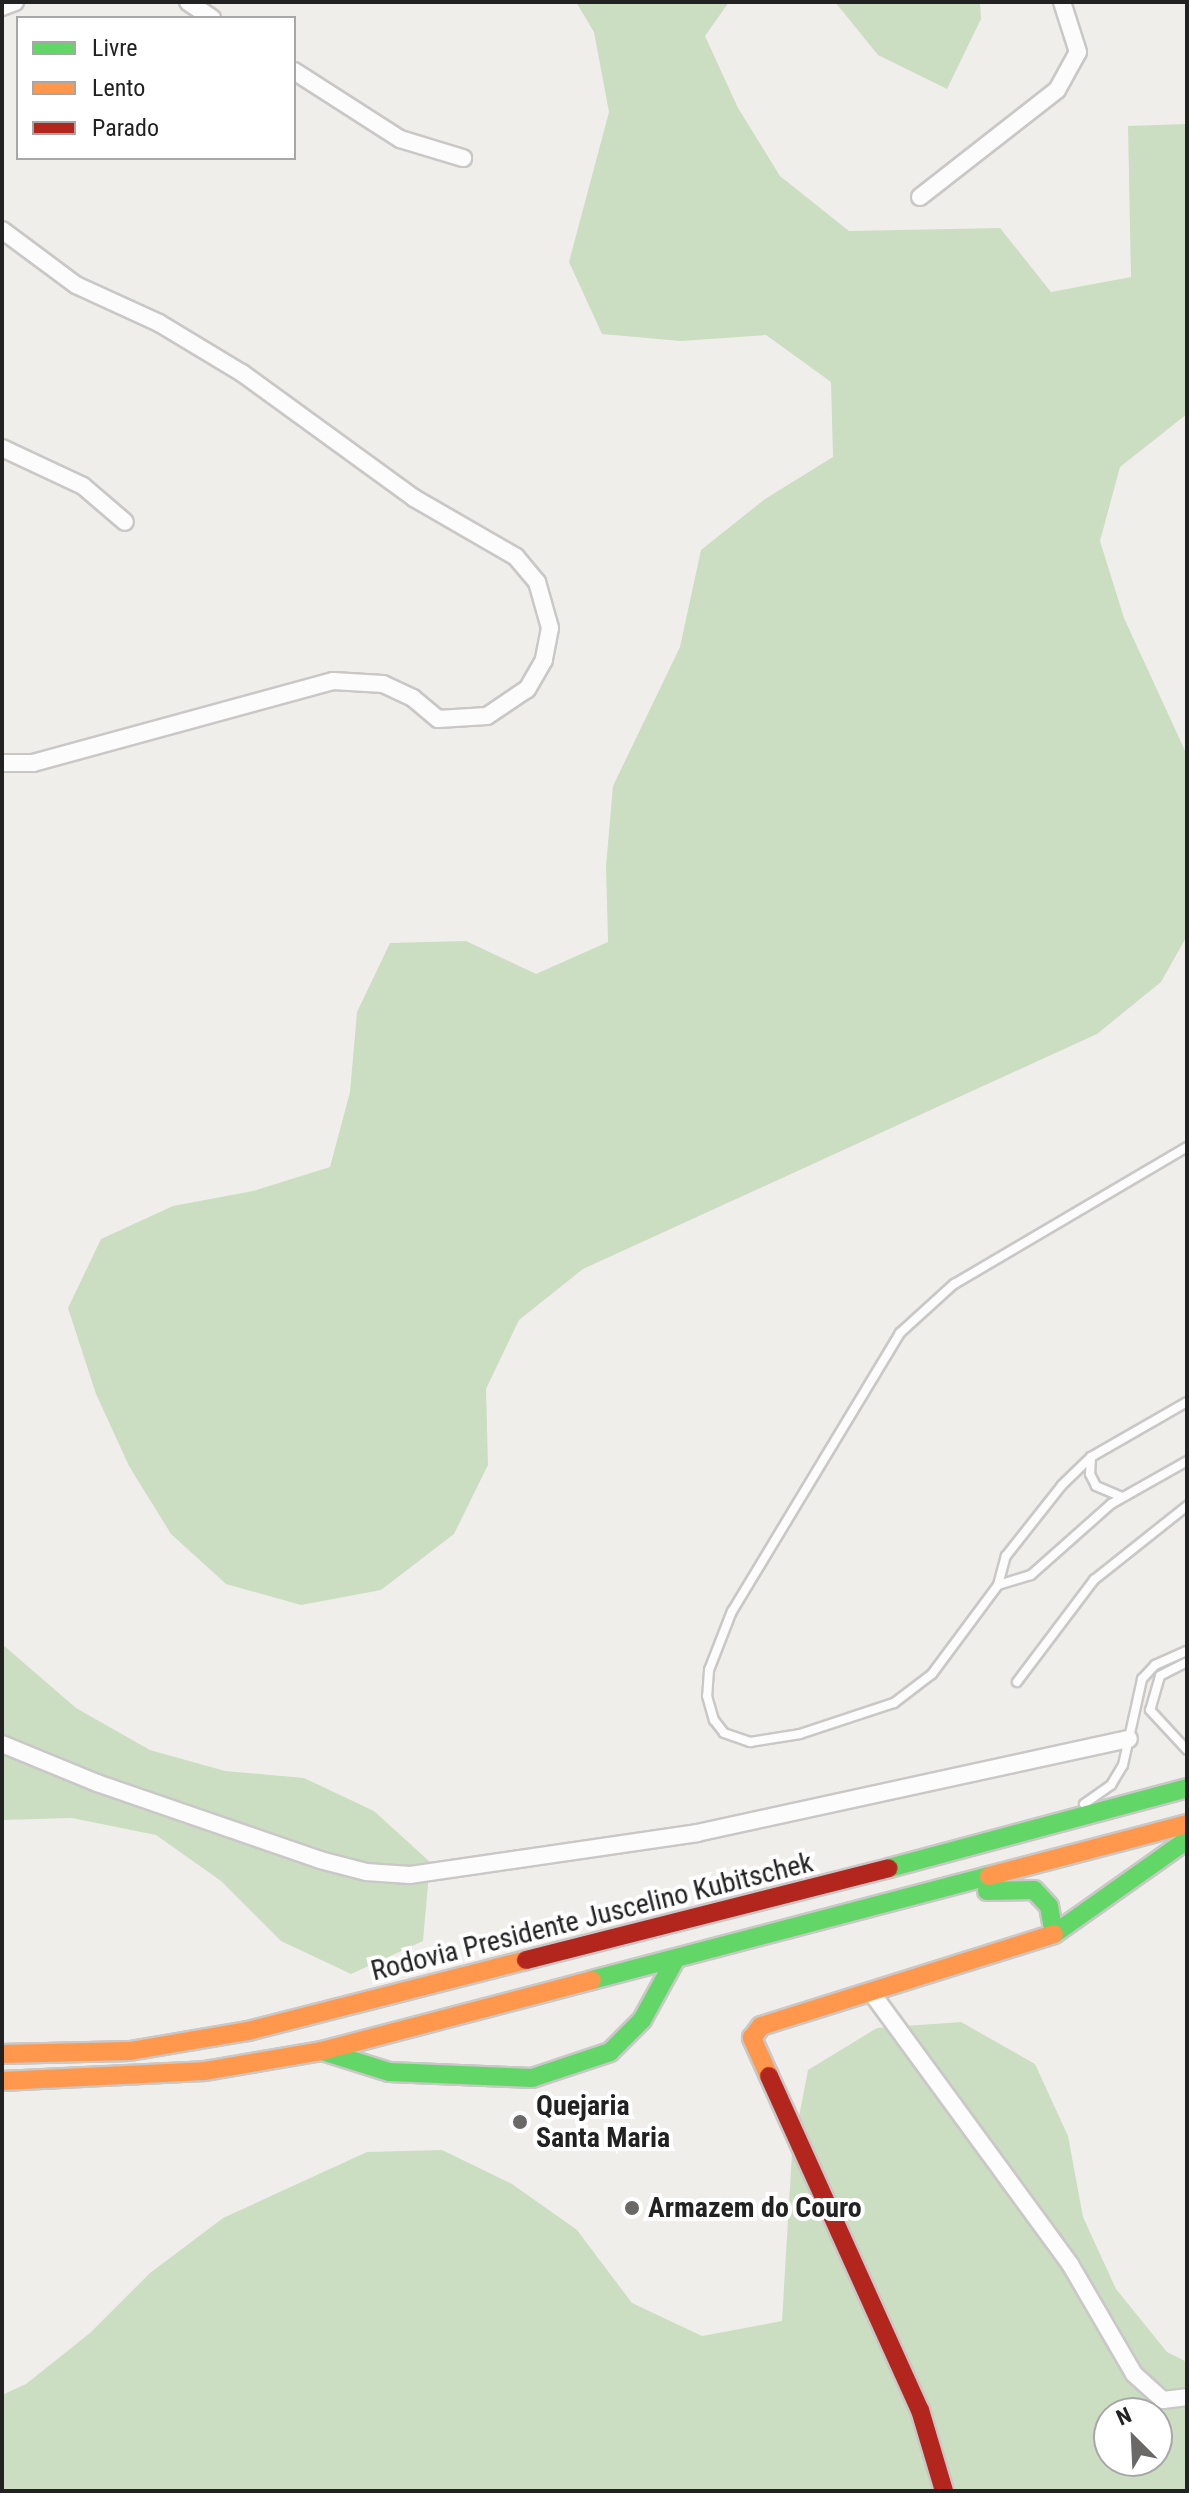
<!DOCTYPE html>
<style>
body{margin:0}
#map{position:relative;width:1189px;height:2493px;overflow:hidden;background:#f0eeeb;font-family:"Roboto Condensed",sans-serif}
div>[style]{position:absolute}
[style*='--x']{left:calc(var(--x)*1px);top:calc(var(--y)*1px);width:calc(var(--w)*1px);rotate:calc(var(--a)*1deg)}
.forest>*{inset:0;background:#cbdec1}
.roads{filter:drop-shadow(2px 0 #c9c8c7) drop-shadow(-2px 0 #c9c8c7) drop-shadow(0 2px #c9c8c7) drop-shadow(0 -2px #c9c8c7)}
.lane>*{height:8px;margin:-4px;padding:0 4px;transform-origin:4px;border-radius:4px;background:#fdfcfc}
.street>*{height:16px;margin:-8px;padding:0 8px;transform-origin:8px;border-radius:8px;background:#fdfcfc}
.fast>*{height:18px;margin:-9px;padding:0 9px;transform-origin:9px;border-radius:9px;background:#63d668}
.slow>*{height:18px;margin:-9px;padding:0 9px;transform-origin:9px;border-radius:9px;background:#ff974d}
.jam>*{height:18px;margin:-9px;padding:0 9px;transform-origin:9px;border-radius:9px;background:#b3261e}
.dots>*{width:22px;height:22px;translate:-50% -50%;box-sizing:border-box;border:4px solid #fff;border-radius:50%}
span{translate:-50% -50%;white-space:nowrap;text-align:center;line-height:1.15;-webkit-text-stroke:8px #fff;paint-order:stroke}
.street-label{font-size:28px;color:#222}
.poi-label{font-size:28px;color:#222;font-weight:700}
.left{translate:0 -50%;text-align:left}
.frame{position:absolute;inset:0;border:4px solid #222;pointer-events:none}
.legend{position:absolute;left:16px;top:16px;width:280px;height:144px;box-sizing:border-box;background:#fff;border:2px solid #a7a7a7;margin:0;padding:10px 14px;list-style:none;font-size:24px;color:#222}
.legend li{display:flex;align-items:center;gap:16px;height:40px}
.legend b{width:40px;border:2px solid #a7a7a7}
.north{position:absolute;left:1093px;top:2397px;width:80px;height:80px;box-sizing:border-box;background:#fff;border:2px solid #a7a7a7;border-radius:50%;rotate:336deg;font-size:22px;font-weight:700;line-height:32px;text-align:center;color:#222}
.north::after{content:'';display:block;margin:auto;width:28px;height:36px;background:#6a6968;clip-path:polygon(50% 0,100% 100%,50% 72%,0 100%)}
</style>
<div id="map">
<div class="forest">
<div style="clip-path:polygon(576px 2px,729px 2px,705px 36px,738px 108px,780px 176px,849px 231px,1000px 228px,1051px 292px,1131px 277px,1128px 126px,1187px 124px,1187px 414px,1120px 467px,1100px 541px,1124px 618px,1187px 755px,1187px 936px,1161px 982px,1097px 1034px,583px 1269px,519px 1320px,486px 1389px,488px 1465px,454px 1534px,381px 1590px,301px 1605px,226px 1584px,171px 1534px,129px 1466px,96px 1394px,68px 1308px,101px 1239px,173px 1206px,253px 1191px,330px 1167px,350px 1092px,357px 1012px,390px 943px,466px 941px,536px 974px,608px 942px,606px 866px,613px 786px,680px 647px,701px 550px,765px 499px,833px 457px,831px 382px,766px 335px,681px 341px,602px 334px,569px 262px,609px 112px,594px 32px)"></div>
<div style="clip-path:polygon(835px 2px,980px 2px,981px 19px,947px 89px,878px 55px)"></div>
<div style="clip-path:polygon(2px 1644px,76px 1708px,150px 1750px,225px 1771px,304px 1778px,374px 1811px,430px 1862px,423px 1941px,351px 1974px,281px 1941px,221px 1881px,156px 1835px,72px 1818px,2px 1820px)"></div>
<div style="clip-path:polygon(evenodd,961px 2022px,1035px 2064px,1068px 2136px,1083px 2217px,1116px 2289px,1167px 2352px,1187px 2362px,1187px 2491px,2px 2491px,2px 2395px,26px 2384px,90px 2333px,150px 2273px,223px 2218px,367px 2152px,442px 2150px,512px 2184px,577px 2230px,632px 2303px,702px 2336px,782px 2321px,792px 2153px,808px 2070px,877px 2028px,961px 2022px,1109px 2413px,1157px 2413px,1157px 2461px,1109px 2461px,1109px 2413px)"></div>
</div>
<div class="roads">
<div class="lane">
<div style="--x:1187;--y:1147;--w:270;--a:149.5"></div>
<div style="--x:954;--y:1284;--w:73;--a:137.8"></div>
<div style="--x:900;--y:1333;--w:325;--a:121.1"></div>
<div style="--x:732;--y:1611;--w:63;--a:111.3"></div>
<div style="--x:709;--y:1670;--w:26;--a:94"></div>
<div style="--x:707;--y:1696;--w:25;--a:74"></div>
<div style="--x:714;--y:1720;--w:16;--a:52"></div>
<div style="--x:724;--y:1733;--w:28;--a:19"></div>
<div style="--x:750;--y:1742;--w:51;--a:-9.1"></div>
<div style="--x:800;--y:1734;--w:99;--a:-18.3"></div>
<div style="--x:894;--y:1703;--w:48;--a:-37.3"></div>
<div style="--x:932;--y:1674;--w:111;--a:-53.4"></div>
<div style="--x:998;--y:1585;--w:30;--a:-75"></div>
<div style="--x:1006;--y:1556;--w:90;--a:-51.7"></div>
<div style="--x:1062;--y:1485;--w:40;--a:-44"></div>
<div style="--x:1091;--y:1457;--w:111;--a:-29.8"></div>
<div style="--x:1091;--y:1457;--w:17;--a:93"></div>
<div style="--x:1090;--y:1474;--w:13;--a:63"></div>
<div style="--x:1096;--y:1486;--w:28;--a:23"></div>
<div style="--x:998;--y:1585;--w:34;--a:-17"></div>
<div style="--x:1031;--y:1575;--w:107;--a:-41.6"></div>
<div style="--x:1111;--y:1504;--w:87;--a:-29.5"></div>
<div style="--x:1187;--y:1662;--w:30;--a:153"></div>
<div style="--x:1160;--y:1676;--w:35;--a:106"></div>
<div style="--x:1150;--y:1710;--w:54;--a:47.2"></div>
<div style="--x:1017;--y:1682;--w:128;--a:-53"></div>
<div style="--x:1094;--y:1580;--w:119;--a:-38.5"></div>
<div style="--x:1084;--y:1804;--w:33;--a:-35"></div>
<div style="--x:1111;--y:1785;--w:23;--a:-59"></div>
<div style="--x:1123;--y:1765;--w:88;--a:-77.5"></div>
<div style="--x:1142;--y:1679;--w:19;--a:-47"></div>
<div style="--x:1155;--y:1665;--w:35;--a:-24"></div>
</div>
<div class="street">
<div style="--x:188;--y:2;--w:29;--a:34"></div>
<div style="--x:2;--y:7;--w:14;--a:-21"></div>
<div style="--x:294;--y:71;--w:126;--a:32.7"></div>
<div style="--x:400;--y:139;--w:66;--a:16.8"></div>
<div style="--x:920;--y:197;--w:174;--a:-38"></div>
<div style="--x:1057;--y:90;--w:43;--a:-61.1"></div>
<div style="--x:1078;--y:52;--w:52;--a:-107.7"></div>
<div style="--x:2;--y:230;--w:92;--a:36.6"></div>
<div style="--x:76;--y:285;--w:91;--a:24.6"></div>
<div style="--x:159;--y:323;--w:97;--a:31.1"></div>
<div style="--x:242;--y:373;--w:213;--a:36"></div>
<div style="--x:414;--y:498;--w:118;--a:30"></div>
<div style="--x:516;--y:557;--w:33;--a:50"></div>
<div style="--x:537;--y:582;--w:48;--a:74.2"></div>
<div style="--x:550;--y:628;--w:33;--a:101"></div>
<div style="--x:544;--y:660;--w:34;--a:120"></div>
<div style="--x:527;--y:689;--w:48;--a:146"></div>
<div style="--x:487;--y:716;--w:49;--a:176.5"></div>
<div style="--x:438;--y:719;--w:33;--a:-140"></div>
<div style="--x:413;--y:698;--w:33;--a:-155"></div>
<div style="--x:383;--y:684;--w:50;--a:-176.6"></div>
<div style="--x:333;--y:681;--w:311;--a:164.7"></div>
<div style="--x:33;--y:763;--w:31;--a:180"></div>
<div style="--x:2;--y:448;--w:89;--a:25.1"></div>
<div style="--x:83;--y:486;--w:55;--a:40.6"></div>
<div style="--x:2;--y:1744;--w:103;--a:22.3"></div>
<div style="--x:97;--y:1783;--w:236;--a:19"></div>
<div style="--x:320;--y:1860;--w:48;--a:14.6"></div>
<div style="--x:366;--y:1872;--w:44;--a:3.9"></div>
<div style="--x:410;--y:1875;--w:290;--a:-8.3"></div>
<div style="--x:697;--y:1833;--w:442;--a:-12.3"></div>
<div style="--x:871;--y:1992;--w:337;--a:53.8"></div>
<div style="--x:1070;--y:2264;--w:127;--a:59.8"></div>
<div style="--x:1134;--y:2374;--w:39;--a:42"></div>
<div style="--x:1163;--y:2400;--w:24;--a:-7"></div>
</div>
<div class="fast">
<div style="--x:889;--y:1868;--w:309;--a:-15"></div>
<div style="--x:987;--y:1891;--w:47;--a:-1.2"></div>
<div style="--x:1034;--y:1890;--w:22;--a:47"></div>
<div style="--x:1049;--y:1906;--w:28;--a:80"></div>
<div style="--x:1054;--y:1934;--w:163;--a:-35.3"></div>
<div style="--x:592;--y:1980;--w:410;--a:-14.7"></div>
<div style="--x:322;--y:2051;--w:70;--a:17.4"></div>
<div style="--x:389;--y:2072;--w:143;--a:2.4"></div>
<div style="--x:532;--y:2078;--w:82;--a:-18.4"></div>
<div style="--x:610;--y:2052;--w:45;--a:-45"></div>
<div style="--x:642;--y:2020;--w:68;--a:-61.2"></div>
</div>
<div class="slow">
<div style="--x:989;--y:1876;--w:205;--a:-14.7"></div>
<div style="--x:2;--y:2054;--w:128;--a:-1.3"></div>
<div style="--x:130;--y:2051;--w:120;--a:-9.6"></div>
<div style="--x:248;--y:2031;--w:287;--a:-14.3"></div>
<div style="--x:769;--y:2076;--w:42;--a:-114.1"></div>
<div style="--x:752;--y:2038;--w:15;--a:-53"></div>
<div style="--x:761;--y:2026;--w:307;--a:-17.4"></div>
<div style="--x:2;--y:2081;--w:202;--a:-2.8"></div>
<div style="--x:204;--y:2071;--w:120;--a:-9.6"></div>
<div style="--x:322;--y:2051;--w:279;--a:-14.7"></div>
</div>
<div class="jam">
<div style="--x:526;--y:1960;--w:374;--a:-14.2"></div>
<div style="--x:769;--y:2076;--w:367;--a:65.7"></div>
<div style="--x:920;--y:2410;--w:84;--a:73.5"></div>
</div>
</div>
<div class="dots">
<div style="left:520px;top:2122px;background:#6a6968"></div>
<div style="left:632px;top:2208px;background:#6a6968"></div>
</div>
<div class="street-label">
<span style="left:592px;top:1917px;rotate:-14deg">Rodovia Presidente Juscelino Kubitschek</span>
</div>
<div class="poi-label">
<span class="left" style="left:536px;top:2122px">Quejaria<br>Santa Maria</span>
<span class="left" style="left:648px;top:2208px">Armazem do Couro</span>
</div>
<div class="frame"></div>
<ul class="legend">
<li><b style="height:10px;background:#63d668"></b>Livre</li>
<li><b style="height:10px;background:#ff974d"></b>Lento</li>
<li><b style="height:10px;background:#b3261e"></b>Parado</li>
</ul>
<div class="north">N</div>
</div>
